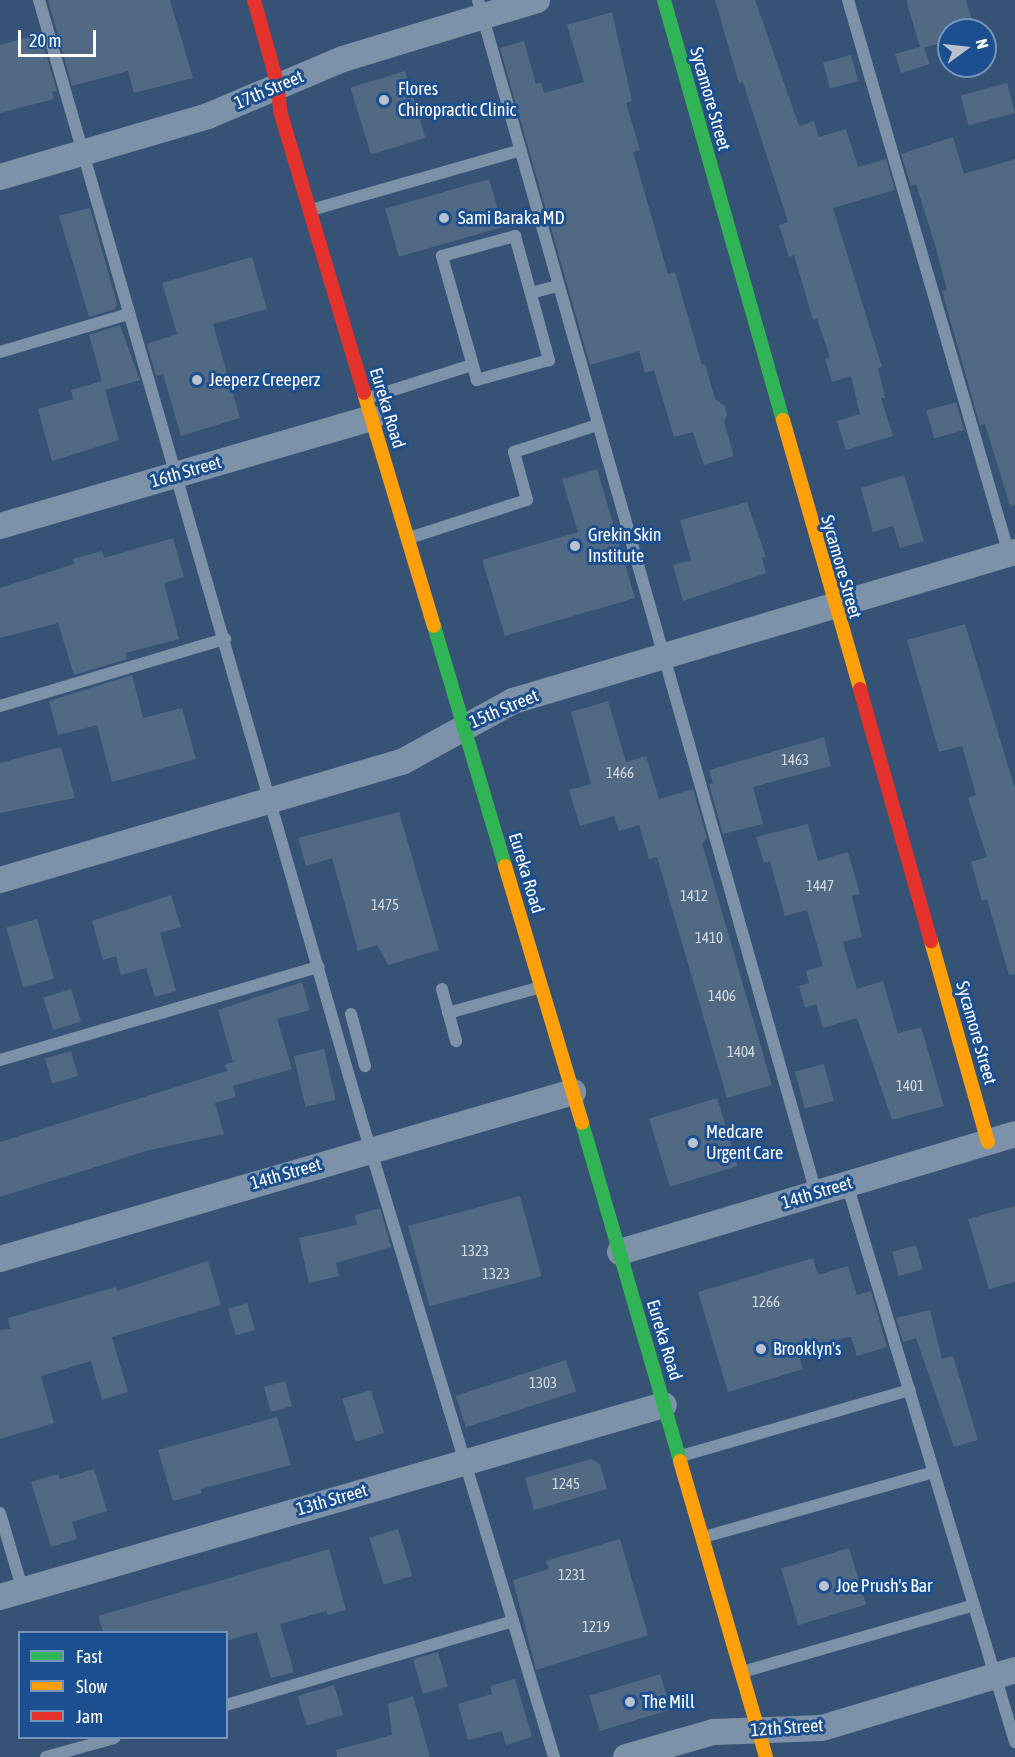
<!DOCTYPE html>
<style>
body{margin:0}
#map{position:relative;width:1015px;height:1757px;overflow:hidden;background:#365274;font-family:"Asap Condensed",sans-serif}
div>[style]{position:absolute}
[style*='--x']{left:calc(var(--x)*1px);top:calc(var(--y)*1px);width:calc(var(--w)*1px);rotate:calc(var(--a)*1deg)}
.building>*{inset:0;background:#526984;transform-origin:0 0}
.lane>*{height:12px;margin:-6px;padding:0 6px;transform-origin:6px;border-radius:6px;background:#7d92a8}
.street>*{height:26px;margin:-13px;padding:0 13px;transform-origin:13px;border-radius:13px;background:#7d92a8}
.fast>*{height:14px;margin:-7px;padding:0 7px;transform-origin:7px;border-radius:7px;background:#30b455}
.slow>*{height:14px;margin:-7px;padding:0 7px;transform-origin:7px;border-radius:7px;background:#ff9f0a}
.jam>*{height:14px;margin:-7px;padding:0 7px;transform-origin:7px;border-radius:7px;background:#e5322d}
.dots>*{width:16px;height:16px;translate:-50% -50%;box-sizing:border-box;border:3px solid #1b4f8f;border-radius:50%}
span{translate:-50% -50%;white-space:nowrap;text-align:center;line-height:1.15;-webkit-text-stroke:6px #1b4f8f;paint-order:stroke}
.number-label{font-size:15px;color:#d4dae0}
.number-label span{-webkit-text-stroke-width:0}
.street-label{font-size:18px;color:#fff}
.poi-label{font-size:18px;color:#fff}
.left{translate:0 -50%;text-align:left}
.legend{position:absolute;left:18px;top:1631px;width:210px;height:108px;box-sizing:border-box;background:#1b4f8f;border:2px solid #7695bc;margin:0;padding:8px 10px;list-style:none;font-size:18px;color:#fff}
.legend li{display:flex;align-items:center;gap:12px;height:30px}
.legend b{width:30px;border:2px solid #7695bc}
.north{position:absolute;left:937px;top:18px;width:60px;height:60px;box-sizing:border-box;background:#1b4f8f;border:2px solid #7695bc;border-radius:50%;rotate:75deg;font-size:16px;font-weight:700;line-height:24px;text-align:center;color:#fff}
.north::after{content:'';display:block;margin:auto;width:21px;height:27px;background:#b9c2ce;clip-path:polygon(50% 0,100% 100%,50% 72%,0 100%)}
.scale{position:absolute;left:18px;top:30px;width:78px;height:27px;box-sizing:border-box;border:3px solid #fff;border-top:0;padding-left:8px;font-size:18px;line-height:21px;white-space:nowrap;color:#fff;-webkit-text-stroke:4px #1b4f8f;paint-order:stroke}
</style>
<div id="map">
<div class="building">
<div style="clip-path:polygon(48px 0,170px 0,193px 78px,134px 93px,128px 71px,72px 86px)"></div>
<div style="clip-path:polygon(715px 0,755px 0,799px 126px,814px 121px,819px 137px,846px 129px,858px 167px,886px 159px,895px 190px,833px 208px,882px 367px,878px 368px,885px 398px,881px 398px,893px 436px,846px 450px,837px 421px,860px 414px,851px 376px,832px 382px,825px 359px,830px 357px,817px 319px,813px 320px,794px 255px,789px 257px,779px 225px,788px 222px,743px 82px,739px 83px)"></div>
<div style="clip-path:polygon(906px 0,966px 0,975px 30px,949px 30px,949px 40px,924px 48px,930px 64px,901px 73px,895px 54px,920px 47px)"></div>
<div style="clip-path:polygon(612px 12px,632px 101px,626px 103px,640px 150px,633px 152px,668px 274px,675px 272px,702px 365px,705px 364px,715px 399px,725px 406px,727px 415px,724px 422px,734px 456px,704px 465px,693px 432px,674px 437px,654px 370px,645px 373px,639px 351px,590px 365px,500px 48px,524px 41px,536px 84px,541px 83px,544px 93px,584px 82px,567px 25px)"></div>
<div style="clip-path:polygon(40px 34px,57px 91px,52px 92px,54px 99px,0 113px,0 45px)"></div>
<div style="left:851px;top:55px;width:27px;height:29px;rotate:75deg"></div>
<div style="left:405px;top:71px;width:70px;height:57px;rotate:73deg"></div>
<div style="left:1007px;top:83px;width:31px;height:48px;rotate:75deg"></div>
<div style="clip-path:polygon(953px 137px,964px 174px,1015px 159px,1015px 505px,1010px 506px,985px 424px,980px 425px,942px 291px,947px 290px,936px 248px,916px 184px,911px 186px,901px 154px)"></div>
<div style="left:489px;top:179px;width:50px;height:108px;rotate:74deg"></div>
<div style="clip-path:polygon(90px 208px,117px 304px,115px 309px,89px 317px,59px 216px)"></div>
<div style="clip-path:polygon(252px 257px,267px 309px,213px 324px,240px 418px,181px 436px,163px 374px,156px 376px,147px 344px,177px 334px,162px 283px)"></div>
<div style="clip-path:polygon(120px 325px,140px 380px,105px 390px,119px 440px,52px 461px,38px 409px,73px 399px,71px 390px,102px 381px,89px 335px)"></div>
<div style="left:956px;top:402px;width:29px;height:31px;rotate:74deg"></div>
<div style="clip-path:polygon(597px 469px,635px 598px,505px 636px,482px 560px,578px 532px,562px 479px)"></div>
<div style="clip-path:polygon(904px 475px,924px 541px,900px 548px,893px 526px,873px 532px,861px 488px)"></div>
<div style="clip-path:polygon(747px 502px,766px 557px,762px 558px,766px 573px,683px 601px,673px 565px,691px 560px,680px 520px)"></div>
<div style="clip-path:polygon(173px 538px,184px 577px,164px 583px,179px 639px,126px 653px,127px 659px,74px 675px,58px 623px,0 638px,0 588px,74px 564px,73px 559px,102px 551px,104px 558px)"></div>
<div style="clip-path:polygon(965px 624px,1015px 789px,1015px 974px,1009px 975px,987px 899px,982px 901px,971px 862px,987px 857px,968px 798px,976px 795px,962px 746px,939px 752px,907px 640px)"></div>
<div style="clip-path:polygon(132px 675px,143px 718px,182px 708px,196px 759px,112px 782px,97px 725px,58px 735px,49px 701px)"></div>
<div style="clip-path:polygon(608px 701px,626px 762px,646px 756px,659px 799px,693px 789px,707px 838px,702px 843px,772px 1085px,727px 1098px,657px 857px,649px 859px,639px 825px,619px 831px,614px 816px,580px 826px,569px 790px,591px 784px,571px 712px)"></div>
<div style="clip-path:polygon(824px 737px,831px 766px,753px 787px,763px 824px,723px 834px,709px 784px,713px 783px,709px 770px)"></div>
<div style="clip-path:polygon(61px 747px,75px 798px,0 813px,0 763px)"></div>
<div style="clip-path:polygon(399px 812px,439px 950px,388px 965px,377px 945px,358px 951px,332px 858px,306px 866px,298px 838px)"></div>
<div style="clip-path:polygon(808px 824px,818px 861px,848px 852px,860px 894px,852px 896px,862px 937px,843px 942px,857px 989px,883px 981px,898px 1033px,921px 1027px,944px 1106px,892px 1120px,857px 1018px,823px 1028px,816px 1004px,805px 1008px,799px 986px,809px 983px,806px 971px,823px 966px,807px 910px,785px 916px,770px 861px,764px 863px,756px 837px)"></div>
<div style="clip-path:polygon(171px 895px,181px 927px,160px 933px,176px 991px,155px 997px,146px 968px,121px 975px,116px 956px,103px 960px,92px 921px)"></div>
<div style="left:37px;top:919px;width:62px;height:32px;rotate:74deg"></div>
<div style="clip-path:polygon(302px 982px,310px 1010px,277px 1019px,292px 1069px,233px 1086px,236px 1097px,215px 1103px,224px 1134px,150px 1150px,0 1197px,0 1142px,227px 1071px,225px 1065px,233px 1062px,218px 1010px)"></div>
<div style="left:71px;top:989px;width:34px;height:29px;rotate:73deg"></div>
<div style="left:324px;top:1049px;width:52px;height:31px;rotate:77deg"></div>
<div style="left:71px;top:1051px;width:26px;height:27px;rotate:74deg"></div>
<div style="left:824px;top:1064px;width:38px;height:30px;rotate:75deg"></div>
<div style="left:717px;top:1098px;width:71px;height:71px;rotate:73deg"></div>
<div style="left:520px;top:1196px;width:83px;height:116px;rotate:75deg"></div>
<div style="clip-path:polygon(1015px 1206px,1015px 1282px,989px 1289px,968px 1219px)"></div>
<div style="clip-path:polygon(380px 1208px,391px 1247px,336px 1263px,339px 1276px,309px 1283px,299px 1238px,357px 1225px,355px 1215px)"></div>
<div style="left:916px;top:1245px;width:25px;height:25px;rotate:74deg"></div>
<div style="clip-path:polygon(813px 1258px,818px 1275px,848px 1266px,857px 1295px,871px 1291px,887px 1347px,857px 1356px,851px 1337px,847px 1337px,798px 1352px,803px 1369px,728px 1392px,698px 1292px)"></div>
<div style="clip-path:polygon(208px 1261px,221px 1305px,112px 1337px,128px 1392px,102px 1400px,91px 1361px,41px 1376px,54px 1423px,0 1439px,0 1330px,10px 1329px,8px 1318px,116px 1287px,117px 1291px)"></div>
<div style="left:247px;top:1303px;width:28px;height:20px;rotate:73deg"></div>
<div style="clip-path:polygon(930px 1310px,942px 1359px,953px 1356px,978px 1440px,954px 1447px,916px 1338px,903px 1342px,896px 1318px)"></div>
<div style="left:566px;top:1360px;width:33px;height:116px;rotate:72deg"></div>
<div style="left:285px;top:1381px;width:26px;height:22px;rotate:74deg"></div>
<div style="left:371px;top:1390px;width:45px;height:30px;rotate:73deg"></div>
<div style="clip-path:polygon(277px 1417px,291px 1465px,201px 1489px,202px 1493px,173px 1501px,158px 1450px)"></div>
<div style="clip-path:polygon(591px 1459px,600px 1464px,607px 1489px,534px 1510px,525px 1478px)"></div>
<div style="clip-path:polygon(94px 1469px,107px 1511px,72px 1522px,77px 1539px,51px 1547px,31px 1482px,58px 1474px,60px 1479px)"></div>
<div style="left:398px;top:1529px;width:49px;height:30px;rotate:73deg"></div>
<div style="clip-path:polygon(620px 1539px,648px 1635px,536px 1670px,513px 1580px,549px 1569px,546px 1561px)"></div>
<div style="left:849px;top:1548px;width:59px;height:71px;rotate:73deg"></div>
<div style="clip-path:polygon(329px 1549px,346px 1610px,328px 1615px,326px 1611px,280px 1624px,294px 1672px,271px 1678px,257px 1632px,226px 1641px,226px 1632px,103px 1632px,98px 1616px)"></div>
<div style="left:438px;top:1652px;width:36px;height:26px;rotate:74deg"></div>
<div style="left:660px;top:1674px;width:37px;height:74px;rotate:73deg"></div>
<div style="clip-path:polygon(515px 1679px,532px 1737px,506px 1745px,502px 1731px,468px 1740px,458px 1704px,492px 1694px,490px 1686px)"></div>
<div style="left:334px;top:1685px;width:31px;height:38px;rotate:73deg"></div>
<div style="clip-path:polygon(413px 1696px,430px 1757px,337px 1757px,336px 1750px,392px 1735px,388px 1704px)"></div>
</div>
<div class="lane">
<div style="--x:39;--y:0;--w:1163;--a:73.93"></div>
<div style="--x:361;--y:1118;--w:668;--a:73.19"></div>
<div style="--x:478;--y:0;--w:1240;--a:74.18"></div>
<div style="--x:848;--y:0;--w:577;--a:73.8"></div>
<div style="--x:311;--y:210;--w:218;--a:-15.9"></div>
<div style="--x:515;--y:236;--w:129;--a:74.7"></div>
<div style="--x:549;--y:360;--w:75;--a:164.5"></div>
<div style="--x:477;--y:380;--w:129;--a:-105.8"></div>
<div style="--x:442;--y:256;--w:76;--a:-15.3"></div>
<div style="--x:531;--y:293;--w:28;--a:-15"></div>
<div style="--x:0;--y:352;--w:134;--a:-16.5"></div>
<div style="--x:368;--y:398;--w:109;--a:-17.6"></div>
<div style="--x:409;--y:538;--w:124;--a:-17.9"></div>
<div style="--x:527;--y:500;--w:50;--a:-105.2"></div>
<div style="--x:514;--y:452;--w:87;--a:-18"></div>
<div style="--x:0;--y:706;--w:235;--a:-16.6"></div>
<div style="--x:442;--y:989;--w:54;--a:74.9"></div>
<div style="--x:448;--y:1013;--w:97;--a:-15.6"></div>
<div style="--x:351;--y:1014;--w:54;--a:74.9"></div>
<div style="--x:0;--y:1060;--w:332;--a:-16.3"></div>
<div style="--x:847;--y:1184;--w:583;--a:73.24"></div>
<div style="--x:681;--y:1456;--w:238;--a:-16.1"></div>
<div style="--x:0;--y:1513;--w:81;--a:73.6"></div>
<div style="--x:704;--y:1537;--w:239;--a:-15.8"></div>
<div style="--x:742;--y:1672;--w:241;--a:-16.1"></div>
<div style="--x:226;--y:1705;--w:299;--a:-16.3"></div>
<div style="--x:46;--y:1757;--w:71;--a:-15.6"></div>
</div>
<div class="street">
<div style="--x:0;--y:177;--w:217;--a:-16.3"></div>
<div style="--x:208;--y:116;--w:147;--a:-22.9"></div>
<div style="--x:343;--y:59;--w:203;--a:-16.9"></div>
<div style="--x:0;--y:526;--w:387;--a:-16.2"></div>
<div style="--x:0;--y:880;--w:419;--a:-16.4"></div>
<div style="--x:402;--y:762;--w:127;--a:-28.8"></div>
<div style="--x:513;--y:701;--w:524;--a:-16.53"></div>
<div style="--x:620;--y:1252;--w:412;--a:-16.6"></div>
<div style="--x:0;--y:1259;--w:597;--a:-16.25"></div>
<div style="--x:0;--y:1597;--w:691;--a:-16.13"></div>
<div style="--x:626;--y:1757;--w:91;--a:-16"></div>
<div style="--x:713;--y:1732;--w:109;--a:-2.1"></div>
<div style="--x:822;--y:1728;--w:202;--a:-16.7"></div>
</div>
<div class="fast">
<div style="--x:664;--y:0;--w:437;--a:74.2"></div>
<div style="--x:434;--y:626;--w:250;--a:73.5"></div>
<div style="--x:582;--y:1123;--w:352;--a:73.8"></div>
</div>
<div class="slow">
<div style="--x:364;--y:393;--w:243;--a:73.3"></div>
<div style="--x:783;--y:420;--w:280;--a:74"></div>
<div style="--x:505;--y:866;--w:268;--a:73.3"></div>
<div style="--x:931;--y:941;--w:209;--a:74.2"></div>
<div style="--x:680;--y:1461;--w:308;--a:73.8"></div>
</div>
<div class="jam">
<div style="--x:254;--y:0;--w:89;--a:74.4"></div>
<div style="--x:278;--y:86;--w:25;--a:85"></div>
<div style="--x:280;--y:111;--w:294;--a:73.4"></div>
<div style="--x:860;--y:689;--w:262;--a:74.3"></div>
</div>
<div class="dots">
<div style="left:384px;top:100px;background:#b9c2ce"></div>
<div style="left:444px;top:218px;background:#b9c2ce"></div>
<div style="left:197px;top:380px;background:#b9c2ce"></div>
<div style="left:575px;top:546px;background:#b9c2ce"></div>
<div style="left:693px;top:1143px;background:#b9c2ce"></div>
<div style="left:761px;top:1349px;background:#b9c2ce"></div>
<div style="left:824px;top:1586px;background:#b9c2ce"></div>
<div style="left:630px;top:1702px;background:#b9c2ce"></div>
</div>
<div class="number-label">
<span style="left:795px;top:760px">1463</span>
<span style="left:620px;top:773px">1466</span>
<span style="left:820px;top:886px">1447</span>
<span style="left:694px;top:896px">1412</span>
<span style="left:385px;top:905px">1475</span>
<span style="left:709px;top:938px">1410</span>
<span style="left:722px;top:996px">1406</span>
<span style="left:741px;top:1052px">1404</span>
<span style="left:910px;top:1086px">1401</span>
<span style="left:475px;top:1251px">1323</span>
<span style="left:496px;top:1274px">1323</span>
<span style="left:766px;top:1302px">1266</span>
<span style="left:543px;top:1383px">1303</span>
<span style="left:566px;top:1484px">1245</span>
<span style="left:572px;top:1575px">1231</span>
<span style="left:596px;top:1627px">1219</span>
</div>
<div class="street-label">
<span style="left:269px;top:90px;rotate:-23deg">17th Street</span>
<span style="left:710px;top:99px;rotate:74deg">Sycamore Street</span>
<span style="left:387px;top:408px;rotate:73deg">Eureka Road</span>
<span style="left:186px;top:472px;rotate:-16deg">16th Street</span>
<span style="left:841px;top:567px;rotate:74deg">Sycamore Street</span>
<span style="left:504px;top:709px;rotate:-23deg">15th Street</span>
<span style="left:526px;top:873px;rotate:73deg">Eureka Road</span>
<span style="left:976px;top:1033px;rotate:74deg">Sycamore Street</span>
<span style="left:286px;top:1174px;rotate:-16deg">14th Street</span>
<span style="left:817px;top:1193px;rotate:-17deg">14th Street</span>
<span style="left:664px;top:1340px;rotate:73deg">Eureka Road</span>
<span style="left:332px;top:1500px;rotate:-16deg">13th Street</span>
<span style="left:787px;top:1728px;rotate:-4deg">12th Street</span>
</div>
<div class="poi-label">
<span class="left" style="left:398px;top:100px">Flores<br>Chiropractic Clinic</span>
<span class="left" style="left:458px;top:218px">Sami Baraka MD</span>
<span class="left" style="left:209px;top:380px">Jeeperz Creeperz</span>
<span class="left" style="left:588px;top:546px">Grekin Skin<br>Institute</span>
<span class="left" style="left:706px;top:1143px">Medcare<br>Urgent Care</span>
<span class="left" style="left:773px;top:1349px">Brooklyn's</span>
<span class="left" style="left:836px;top:1586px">Joe Prush's Bar</span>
<span class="left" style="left:642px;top:1702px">The Mill</span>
</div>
<ul class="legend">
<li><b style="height:8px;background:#30b455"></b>Fast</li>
<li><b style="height:8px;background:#ff9f0a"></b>Slow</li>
<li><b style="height:8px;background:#e5322d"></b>Jam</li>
</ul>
<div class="north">N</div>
<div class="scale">20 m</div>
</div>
